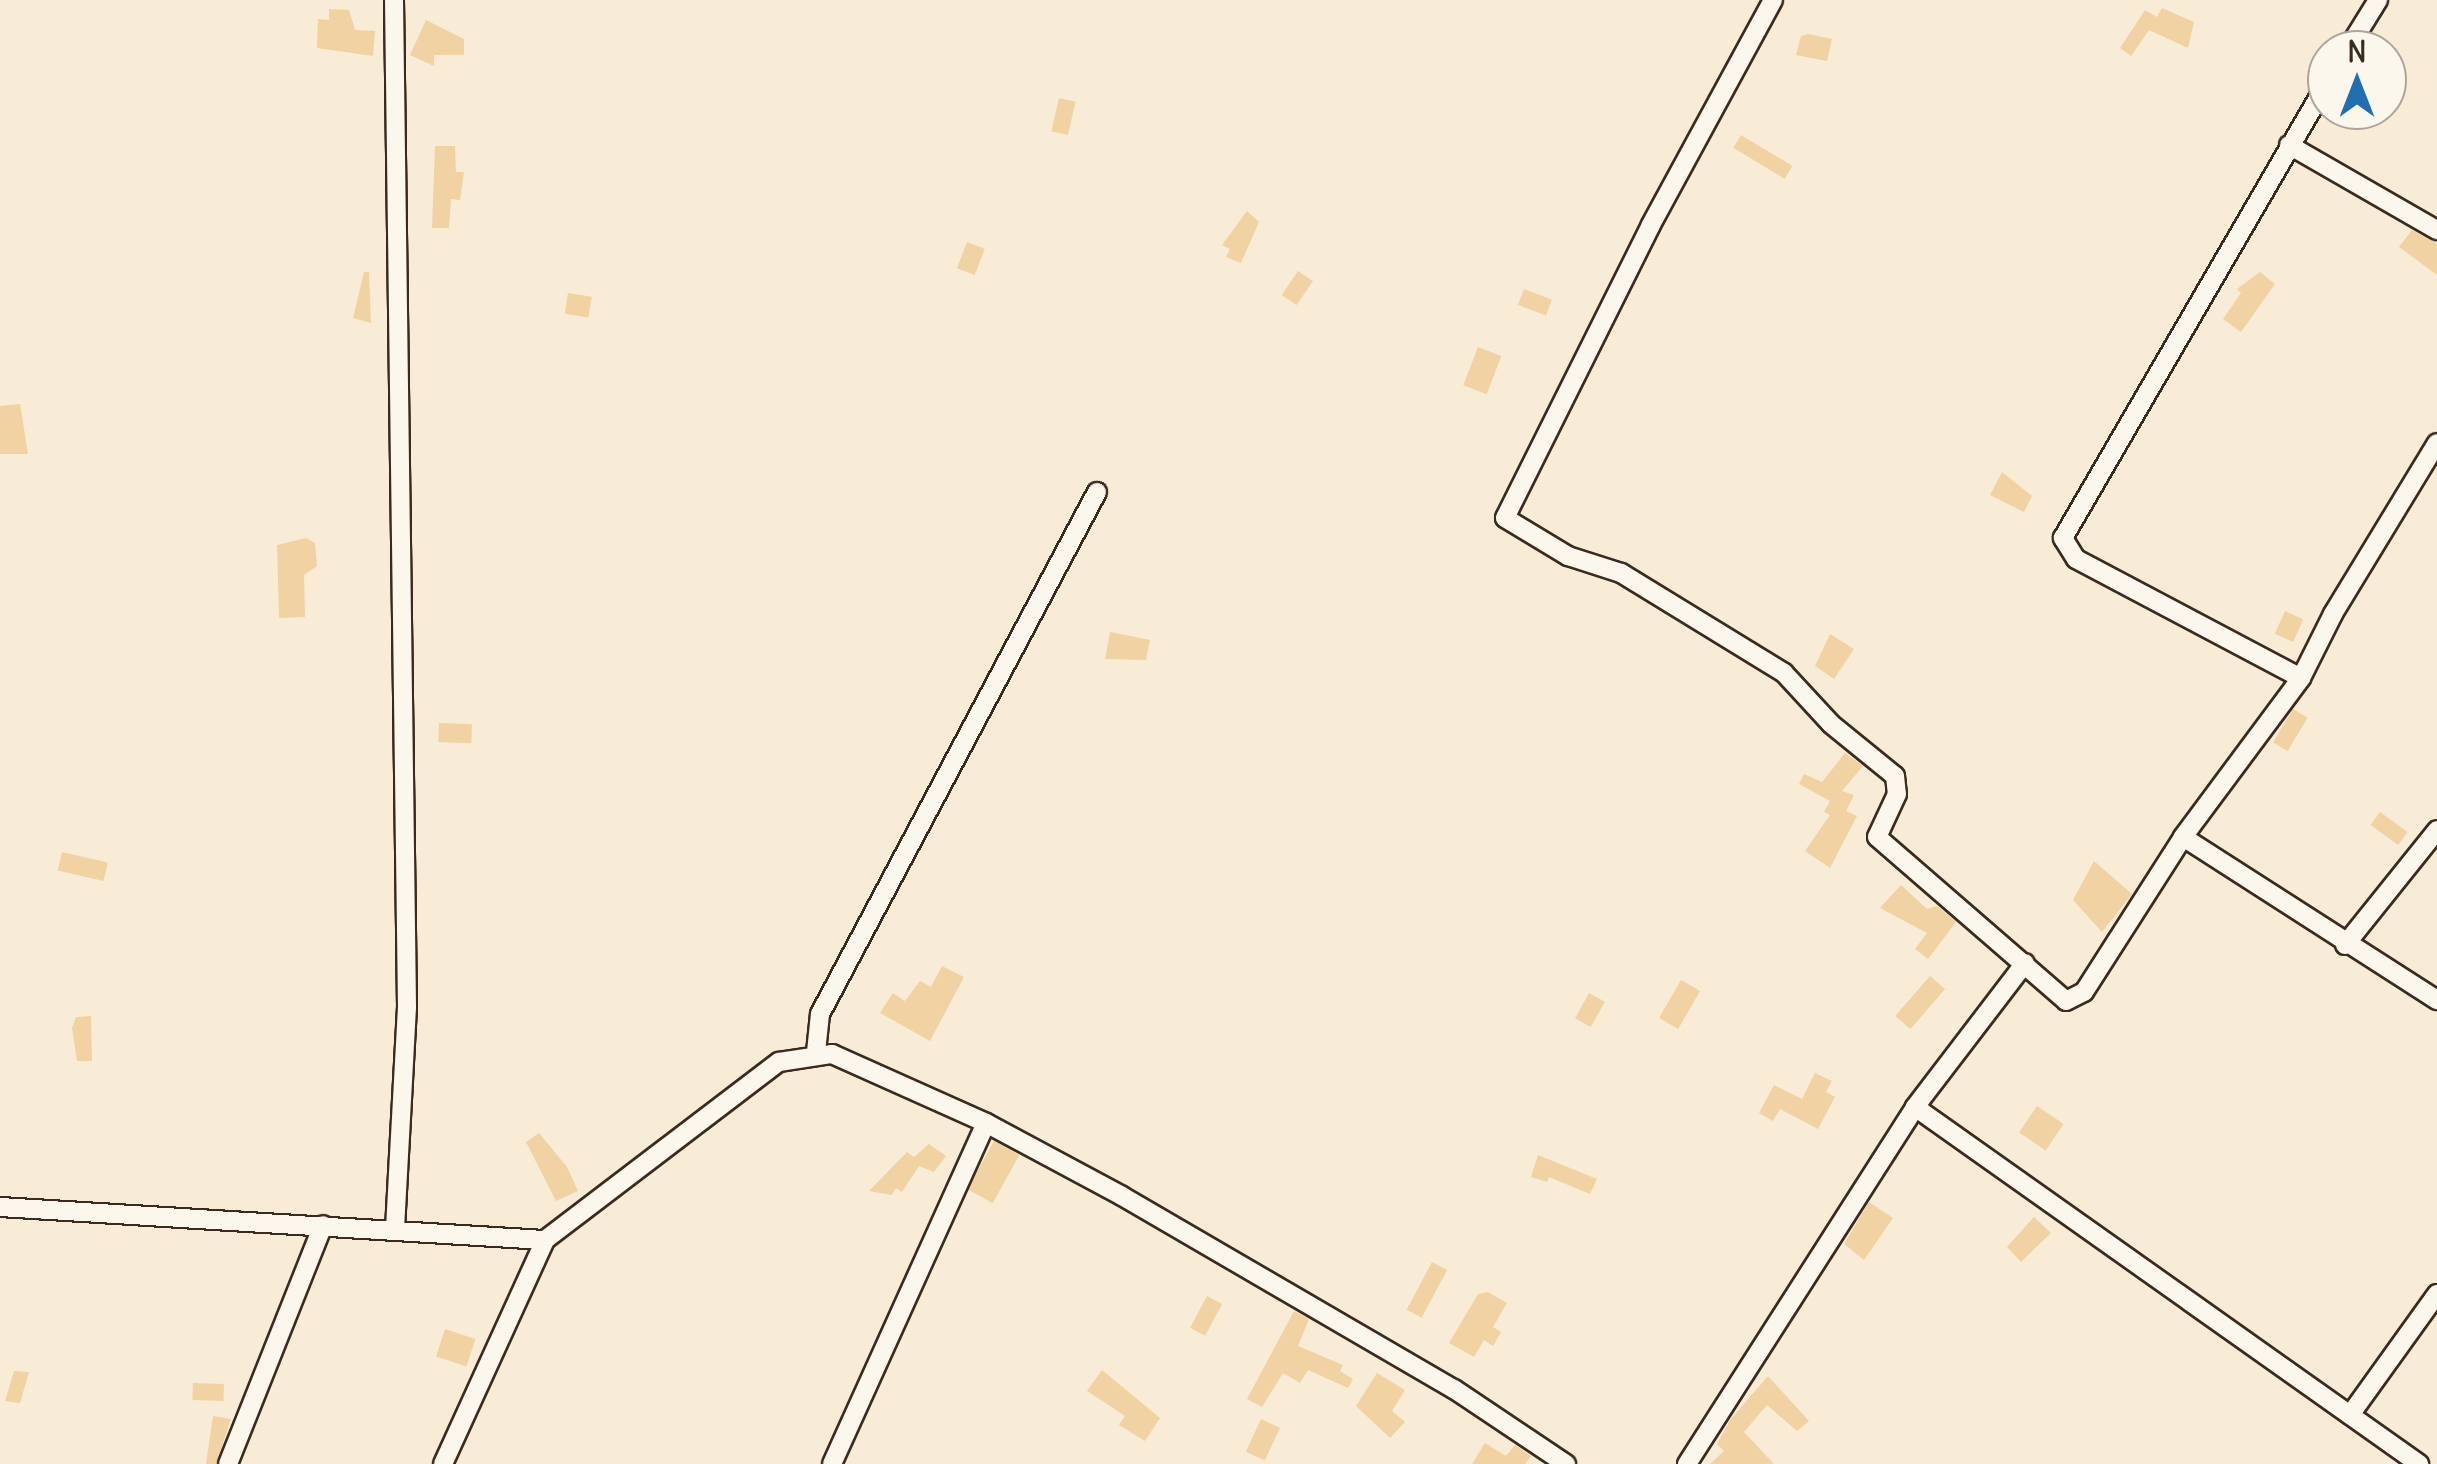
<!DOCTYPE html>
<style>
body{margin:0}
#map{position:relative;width:2437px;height:1464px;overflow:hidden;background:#f8ecd6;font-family:Delius,sans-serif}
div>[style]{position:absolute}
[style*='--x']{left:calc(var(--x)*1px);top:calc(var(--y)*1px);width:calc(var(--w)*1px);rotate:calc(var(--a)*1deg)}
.building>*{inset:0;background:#f0d2a3;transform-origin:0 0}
.roads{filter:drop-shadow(2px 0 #3b2a1e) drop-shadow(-2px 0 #3b2a1e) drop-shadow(0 2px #3b2a1e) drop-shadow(0 -2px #3b2a1e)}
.minor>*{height:18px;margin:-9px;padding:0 9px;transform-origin:9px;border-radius:9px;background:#fbf7ec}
span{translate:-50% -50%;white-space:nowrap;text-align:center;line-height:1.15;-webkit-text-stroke:10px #fbf7ec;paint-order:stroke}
.north{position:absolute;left:2307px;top:30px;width:100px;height:100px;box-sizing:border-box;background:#fbf7ec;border:2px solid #aea59a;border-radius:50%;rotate:0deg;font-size:28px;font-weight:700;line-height:40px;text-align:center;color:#3b2a1e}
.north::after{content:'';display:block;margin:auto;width:35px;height:45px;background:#1f6fb2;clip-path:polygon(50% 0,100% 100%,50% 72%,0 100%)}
</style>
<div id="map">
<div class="building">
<div style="clip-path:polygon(2162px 8px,2194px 22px,2188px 48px,2149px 30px,2131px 56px,2120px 48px,2145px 10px,2157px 17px)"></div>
<div style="clip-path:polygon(329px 9px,349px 10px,355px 30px,375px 31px,373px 56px,317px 48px,318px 19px,329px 20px)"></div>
<div style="clip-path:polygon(426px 20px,464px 39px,464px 55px,434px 55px,434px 66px,410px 55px)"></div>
<div style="clip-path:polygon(1808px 34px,1832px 39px,1827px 61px,1796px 55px,1801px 36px)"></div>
<div style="left:1059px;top:98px;width:17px;height:34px;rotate:13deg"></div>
<div style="left:1741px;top:135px;width:60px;height:15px;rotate:31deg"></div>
<div style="clip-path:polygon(435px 146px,455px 146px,456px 172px,464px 172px,460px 200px,451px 199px,449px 228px,432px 228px)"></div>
<div style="clip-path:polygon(1247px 211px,1259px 222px,1241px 263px,1226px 257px,1230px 249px,1222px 245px)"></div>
<div style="clip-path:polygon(2412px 230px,2437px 244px,2437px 275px,2399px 247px)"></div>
<div style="left:967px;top:242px;width:19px;height:28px;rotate:21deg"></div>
<div style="left:1298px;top:271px;width:18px;height:29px;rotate:34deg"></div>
<div style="clip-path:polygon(364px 272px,369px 272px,371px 323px,353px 318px)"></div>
<div style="clip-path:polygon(2260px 272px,2275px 284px,2241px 332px,2223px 319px,2241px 293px,2237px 289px)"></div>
<div style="left:1524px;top:289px;width:30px;height:17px;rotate:21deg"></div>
<div style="left:568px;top:293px;width:24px;height:21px;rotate:9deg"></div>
<div style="left:1478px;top:347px;width:25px;height:41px;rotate:21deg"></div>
<div style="clip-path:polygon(20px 404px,28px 454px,0 454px,0 406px)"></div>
<div style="clip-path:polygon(2002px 472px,2032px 496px,2024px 512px,1990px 495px)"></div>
<div style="clip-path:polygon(306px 538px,315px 543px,317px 566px,304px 575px,305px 617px,279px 618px,277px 545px)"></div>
<div style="left:2285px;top:611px;width:20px;height:25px;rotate:24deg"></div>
<div style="clip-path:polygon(1110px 632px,1150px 640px,1146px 660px,1105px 659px)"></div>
<div style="clip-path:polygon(1830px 634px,1854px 649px,1834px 679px,1815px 666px)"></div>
<div style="left:2293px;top:709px;width:17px;height:39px;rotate:31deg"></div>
<div style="left:439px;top:723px;width:33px;height:19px;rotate:2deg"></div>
<div style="clip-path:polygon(1845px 753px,1863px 766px,1842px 791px,1854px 795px,1846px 811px,1857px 816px,1830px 868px,1805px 851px,1830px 815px,1824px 812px,1830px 801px,1799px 784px,1804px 774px,1822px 782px)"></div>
<div style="left:2380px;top:812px;width:34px;height:16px;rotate:36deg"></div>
<div style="left:62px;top:852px;width:47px;height:19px;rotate:13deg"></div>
<div style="clip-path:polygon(2094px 861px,2132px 894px,2102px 932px,2073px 900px)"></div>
<div style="clip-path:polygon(1901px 885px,1927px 909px,1937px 906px,1956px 922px,1928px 959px,1915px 949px,1927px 933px,1880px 908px)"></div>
<div style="clip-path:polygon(942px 966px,964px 977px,930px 1041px,880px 1013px,893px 993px,905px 1001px,920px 981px,931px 987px)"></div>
<div style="left:1930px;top:976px;width:20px;height:53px;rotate:41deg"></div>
<div style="left:1681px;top:980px;width:22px;height:44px;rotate:30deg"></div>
<div style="left:1589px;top:993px;width:18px;height:29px;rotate:29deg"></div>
<div style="clip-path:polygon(91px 1016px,92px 1061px,77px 1061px,72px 1028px,76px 1017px)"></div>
<div style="clip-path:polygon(1815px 1073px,1832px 1081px,1826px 1092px,1835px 1097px,1818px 1129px,1780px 1109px,1773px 1121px,1759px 1113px,1774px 1085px,1802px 1099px)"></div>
<div style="left:2037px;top:1106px;width:32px;height:32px;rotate:34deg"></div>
<div style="clip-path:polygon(539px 1133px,567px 1167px,578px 1191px,556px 1201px,526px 1142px)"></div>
<div style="left:994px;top:1141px;width:29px;height:55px;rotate:29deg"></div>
<div style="clip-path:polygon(929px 1144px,946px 1156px,934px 1172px,919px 1166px,902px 1192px,896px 1188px,891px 1195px,869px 1191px,907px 1152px,914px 1157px)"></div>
<div style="clip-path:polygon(1538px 1155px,1597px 1179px,1590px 1194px,1549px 1177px,1547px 1182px,1531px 1177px)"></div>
<div style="clip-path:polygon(1869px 1202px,1893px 1218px,1864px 1260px,1844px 1244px)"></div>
<div style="clip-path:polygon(2034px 1217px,2051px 1233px,2021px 1262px,2007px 1247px)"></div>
<div style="left:1432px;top:1262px;width:17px;height:54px;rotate:28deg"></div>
<div style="clip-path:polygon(1488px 1292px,1507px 1303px,1493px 1327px,1501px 1332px,1493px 1346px,1484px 1340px,1474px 1357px,1449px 1343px,1478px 1294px)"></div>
<div style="left:1207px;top:1296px;width:17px;height:36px;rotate:28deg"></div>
<div style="clip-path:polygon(1294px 1311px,1309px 1319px,1298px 1346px,1343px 1365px,1340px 1371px,1353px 1379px,1348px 1388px,1308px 1370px,1300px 1383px,1283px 1373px,1262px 1407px,1247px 1399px)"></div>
<div style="left:445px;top:1329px;width:32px;height:29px;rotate:18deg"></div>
<div style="clip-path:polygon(1102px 1370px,1160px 1418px,1145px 1441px,1119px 1425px,1125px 1416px,1087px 1391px)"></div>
<div style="clip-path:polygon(14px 1371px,29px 1372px,20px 1403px,5px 1401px)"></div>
<div style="clip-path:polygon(1377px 1373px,1405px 1390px,1392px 1411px,1405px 1422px,1390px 1438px,1356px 1406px)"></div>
<div style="clip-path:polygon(1768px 1376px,1809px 1421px,1797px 1431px,1767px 1405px,1744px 1432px,1774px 1464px,1710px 1464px,1724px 1451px,1717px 1444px,1730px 1420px)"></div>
<div style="left:193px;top:1383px;width:31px;height:17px;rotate:2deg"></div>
<div style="clip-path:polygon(213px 1416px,231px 1419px,216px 1464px,206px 1464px)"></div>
<div style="left:1261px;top:1419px;width:21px;height:36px;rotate:25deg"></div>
<div style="clip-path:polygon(1485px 1443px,1506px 1456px,1515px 1445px,1531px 1456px,1525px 1464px,1472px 1464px)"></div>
</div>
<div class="roads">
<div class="minor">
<div style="--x:394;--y:0;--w:1007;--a:89.26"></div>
<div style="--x:407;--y:1007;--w:223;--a:93.1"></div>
<div style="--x:1773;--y:0;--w:256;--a:118.5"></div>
<div style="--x:1651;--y:225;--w:327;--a:116.5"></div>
<div style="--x:1505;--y:518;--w:74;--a:31.1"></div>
<div style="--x:1568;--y:556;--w:56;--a:17.8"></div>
<div style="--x:1621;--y:573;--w:191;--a:31.5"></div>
<div style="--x:1784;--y:673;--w:69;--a:47.3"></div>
<div style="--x:1831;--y:724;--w:82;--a:39.1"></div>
<div style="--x:1895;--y:776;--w:18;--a:84"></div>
<div style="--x:1897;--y:794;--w:47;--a:114.9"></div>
<div style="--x:1877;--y:837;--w:250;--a:40.9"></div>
<div style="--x:2066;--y:1001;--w:20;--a:-27"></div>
<div style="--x:2084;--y:992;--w:184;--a:-57.4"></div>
<div style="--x:2183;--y:837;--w:198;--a:-53.4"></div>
<div style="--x:2301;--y:678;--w:72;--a:-63.4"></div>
<div style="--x:2333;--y:614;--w:200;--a:-58.7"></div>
<div style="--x:2347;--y:50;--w:59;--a:-58.2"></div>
<div style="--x:2289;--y:145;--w:171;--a:29.9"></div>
<div style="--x:2301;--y:678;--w:255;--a:-152.1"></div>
<div style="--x:2076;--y:559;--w:25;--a:-122"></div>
<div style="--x:2063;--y:538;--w:526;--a:-59.88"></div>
<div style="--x:2183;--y:837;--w:302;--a:32.7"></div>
<div style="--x:2345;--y:945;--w:147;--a:-51.3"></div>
<div style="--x:816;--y:1052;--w:38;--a:-84"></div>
<div style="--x:820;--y:1014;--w:591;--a:-62.05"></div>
<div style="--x:1915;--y:1107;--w:618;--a:35.31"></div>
<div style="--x:0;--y:1207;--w:546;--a:3.47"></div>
<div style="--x:545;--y:1240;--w:294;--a:-37.3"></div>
<div style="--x:779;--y:1062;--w:54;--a:-8.6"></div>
<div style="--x:832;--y:1054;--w:169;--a:24.1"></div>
<div style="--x:986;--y:1123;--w:154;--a:28.2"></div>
<div style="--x:1122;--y:1196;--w:384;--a:30.2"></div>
<div style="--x:1454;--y:1389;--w:135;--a:33.8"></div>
<div style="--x:2350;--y:1415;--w:149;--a:-54.3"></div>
<div style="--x:228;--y:1464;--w:257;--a:-68.3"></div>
<div style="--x:443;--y:1464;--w:246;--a:-65.5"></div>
<div style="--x:832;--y:1464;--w:374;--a:-65.7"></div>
<div style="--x:1687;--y:1464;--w:424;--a:-57.4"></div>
<div style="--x:1915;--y:1107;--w:181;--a:-52.6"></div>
</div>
</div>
<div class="north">N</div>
</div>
